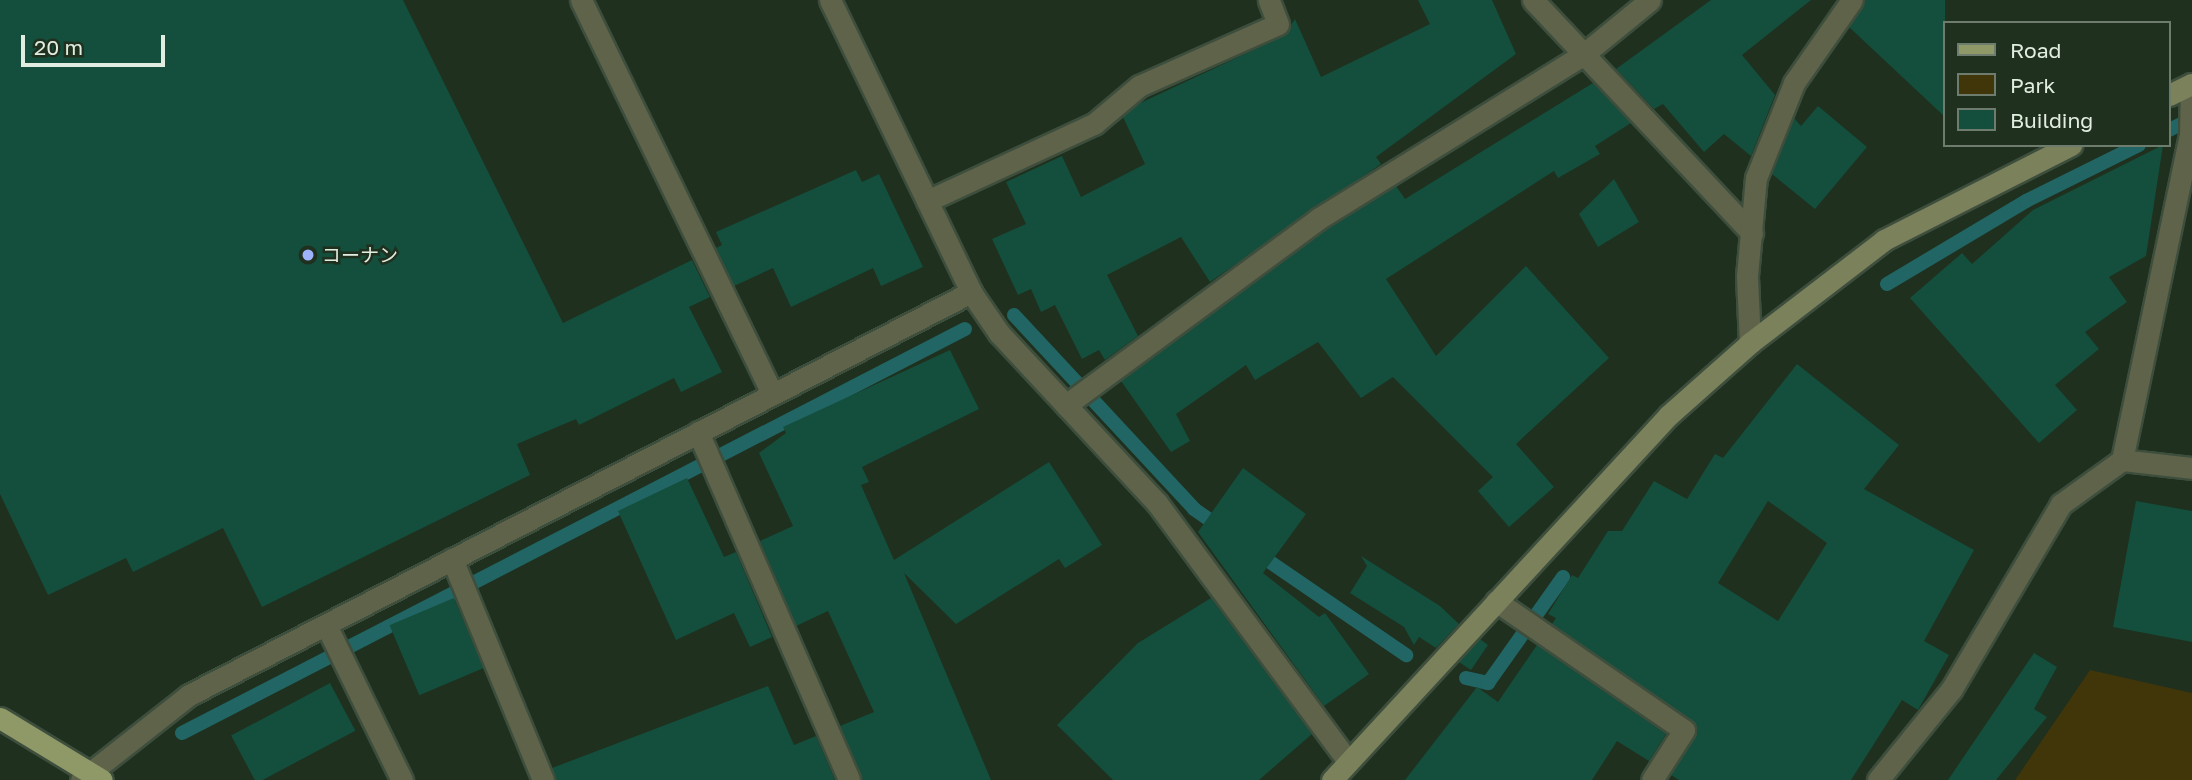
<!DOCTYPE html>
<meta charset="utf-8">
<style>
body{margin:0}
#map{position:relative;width:2192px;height:780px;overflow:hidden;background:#1f301e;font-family:"Golos Text","Noto Sans JP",sans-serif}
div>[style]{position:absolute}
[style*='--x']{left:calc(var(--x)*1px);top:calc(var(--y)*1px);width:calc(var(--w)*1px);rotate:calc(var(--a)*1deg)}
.green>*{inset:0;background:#41350a}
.stream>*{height:14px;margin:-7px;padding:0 7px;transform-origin:7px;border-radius:7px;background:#216564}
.building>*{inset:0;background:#144e3c;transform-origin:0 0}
.roads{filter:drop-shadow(2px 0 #3e4e3d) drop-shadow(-2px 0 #3e4e3d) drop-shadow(0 2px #3e4e3d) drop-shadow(0 -2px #3e4e3d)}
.street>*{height:21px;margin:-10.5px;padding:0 10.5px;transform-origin:10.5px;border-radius:10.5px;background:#5e634a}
.secondary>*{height:21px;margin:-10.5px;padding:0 10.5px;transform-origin:10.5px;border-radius:10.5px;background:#7a815b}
.primary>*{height:21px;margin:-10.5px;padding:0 10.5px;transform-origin:10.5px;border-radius:10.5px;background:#8f9967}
.dots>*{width:19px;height:19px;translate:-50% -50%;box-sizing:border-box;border:4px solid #1f301e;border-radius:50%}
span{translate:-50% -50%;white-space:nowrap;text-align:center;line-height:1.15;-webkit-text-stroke:5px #1f301e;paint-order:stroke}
.poi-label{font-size:19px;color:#e2ede1}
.left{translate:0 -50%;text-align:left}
.legend{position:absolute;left:1943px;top:21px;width:228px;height:126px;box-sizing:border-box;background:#1f301e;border:2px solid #6d7c6c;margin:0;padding:9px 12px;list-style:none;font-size:21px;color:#e2ede1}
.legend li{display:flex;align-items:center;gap:14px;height:35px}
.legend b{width:35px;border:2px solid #6d7c6c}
.scale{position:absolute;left:21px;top:35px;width:144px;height:32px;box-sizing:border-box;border:4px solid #e2ede1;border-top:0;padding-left:9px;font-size:21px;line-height:24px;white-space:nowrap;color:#e2ede1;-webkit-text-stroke:5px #1f301e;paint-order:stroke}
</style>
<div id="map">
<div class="green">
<div style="clip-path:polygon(2090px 670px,2192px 693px,2192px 780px,2015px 780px)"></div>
</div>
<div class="stream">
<div style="--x:2169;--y:130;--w:25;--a:-26"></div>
<div style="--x:1887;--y:284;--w:162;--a:-30.8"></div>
<div style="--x:2026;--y:201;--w:126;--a:-26.4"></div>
<div style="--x:1014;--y:315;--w:265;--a:47.1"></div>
<div style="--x:1194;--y:509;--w:35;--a:35"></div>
<div style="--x:1257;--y:553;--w:181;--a:34.4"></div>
<div style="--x:1466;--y:678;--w:23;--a:13"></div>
<div style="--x:1488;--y:683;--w:130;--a:-54.7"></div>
<div style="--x:182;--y:733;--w:881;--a:-27.29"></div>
</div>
<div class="building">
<div style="clip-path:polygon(0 0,403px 0,563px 323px,692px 260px,710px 297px,689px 307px,722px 372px,681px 392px,674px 378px,579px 425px,576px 419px,517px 444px,530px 475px,262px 607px,223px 528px,133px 572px,126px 558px,48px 595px,0 494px)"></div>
<div style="clip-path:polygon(1418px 0,1492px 0,1516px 54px,1376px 157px,1381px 164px,1210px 282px,1181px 237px,1107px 275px,1138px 336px,1105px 360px,1099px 350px,1082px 359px,1055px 305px,1041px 312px,1031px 289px,1018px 295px,992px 239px,1026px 224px,1006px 182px,1062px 156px,1081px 197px,1145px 164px,1123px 117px,1136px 105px,1283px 36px,1295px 19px,1321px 77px,1430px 24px)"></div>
<div style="clip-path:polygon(1711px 0,1811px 0,1742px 55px,1775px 95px,1751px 156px,1724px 134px,1704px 152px,1663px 104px,1654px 109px,1616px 69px)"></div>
<div style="clip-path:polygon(1865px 0,1945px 0,1945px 117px,1849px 27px)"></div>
<div style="clip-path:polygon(1593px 83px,1631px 123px,1595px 146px,1600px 154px,1558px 178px,1554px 171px,1386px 279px,1436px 356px,1526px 266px,1609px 358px,1516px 444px,1554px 487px,1509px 527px,1478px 491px,1493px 477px,1393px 377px,1361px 398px,1318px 342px,1255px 380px,1246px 365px,1176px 414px,1190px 441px,1171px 452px,1121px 381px,1325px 230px,1396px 186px,1405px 199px)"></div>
<div style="clip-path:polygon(1818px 106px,1867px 147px,1815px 209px,1772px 174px,1794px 118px,1801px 126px)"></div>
<div style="clip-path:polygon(2163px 145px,2146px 256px,2109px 277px,2127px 302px,2085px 332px,2099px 349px,2055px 385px,2077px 410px,2039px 443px,1910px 298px,1962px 253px,1972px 264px,2033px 210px)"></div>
<div style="clip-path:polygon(856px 170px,862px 182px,879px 174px,923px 267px,881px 286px,873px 268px,791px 307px,773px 268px,734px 286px,716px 248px,722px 245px,716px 232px)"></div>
<div style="clip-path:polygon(1614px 179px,1639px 222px,1598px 247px,1579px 214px)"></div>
<div style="clip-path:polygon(950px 350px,979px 409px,862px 467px,869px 482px,861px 485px,894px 560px,1049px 462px,1102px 545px,1065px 568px,1059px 559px,956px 624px,904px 573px,991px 780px,862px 780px,840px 726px,874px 712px,828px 611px,796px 626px,760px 541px,793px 526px,759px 453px,786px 433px,783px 427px)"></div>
<div style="clip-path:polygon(evenodd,1797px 364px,1899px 445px,1864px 489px,1974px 550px,1924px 641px,1949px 655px,1918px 710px,1902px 700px,1851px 780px,1679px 780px,1671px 775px,1695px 736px,1695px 724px,1552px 624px,1556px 618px,1548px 614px,1572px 575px,1578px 578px,1608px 531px,1622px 531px,1654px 481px,1687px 499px,1715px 454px,1723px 458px,1797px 364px,1768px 501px,1827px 543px,1778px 621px,1718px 583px,1768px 501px)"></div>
<div style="clip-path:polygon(1243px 468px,1306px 514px,1263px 573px,1319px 617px,1325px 613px,1369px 674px,1324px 706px,1198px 532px)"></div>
<div style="clip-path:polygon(687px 478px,724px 557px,736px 552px,772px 637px,750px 647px,734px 613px,676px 640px,618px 511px)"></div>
<div style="clip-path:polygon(2136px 501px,2192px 511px,2192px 642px,2113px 627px)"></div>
<div style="clip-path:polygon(1361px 556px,1440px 606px,1459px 624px,1436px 648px,1419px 637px,1414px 645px,1404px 627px,1350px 593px,1367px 566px)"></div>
<div style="left:454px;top:598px;width:76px;height:70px;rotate:67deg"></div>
<div style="clip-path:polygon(1211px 598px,1312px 734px,1259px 780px,1113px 780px,1057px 725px,1138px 643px)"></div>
<div style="clip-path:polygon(1480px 639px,1488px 645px,1471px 670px,1459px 662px)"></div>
<div style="clip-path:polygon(1537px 645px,1666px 734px,1649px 761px,1617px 741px,1592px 780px,1405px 780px,1477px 687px,1498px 702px)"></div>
<div style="clip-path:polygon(2034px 653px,2057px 667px,2034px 709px,2047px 717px,1996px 780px,1948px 780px)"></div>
<div style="left:330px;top:683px;width:54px;height:112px;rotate:62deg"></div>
<div style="clip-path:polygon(768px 686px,794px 745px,816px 736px,835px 780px,556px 780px,552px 768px)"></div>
</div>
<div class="roads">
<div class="street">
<div style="--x:581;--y:0;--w:438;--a:64.1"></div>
<div style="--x:830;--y:0;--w:324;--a:64.2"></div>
<div style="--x:971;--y:292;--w:50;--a:55.7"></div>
<div style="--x:999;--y:333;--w:232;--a:47.1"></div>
<div style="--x:1157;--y:503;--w:321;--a:53.5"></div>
<div style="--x:1533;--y:0;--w:320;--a:46.8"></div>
<div style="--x:927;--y:201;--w:184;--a:-24.8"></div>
<div style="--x:1094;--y:124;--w:59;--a:-40.2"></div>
<div style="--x:1139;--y:86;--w:152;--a:-24"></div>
<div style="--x:1278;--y:24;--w:26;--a:-111"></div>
<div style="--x:1750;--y:343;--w:67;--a:-92.6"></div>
<div style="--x:1747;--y:276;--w:98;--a:-84.8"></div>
<div style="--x:1756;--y:178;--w:102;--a:-68.2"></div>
<div style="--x:1794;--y:83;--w:101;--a:-55.1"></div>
<div style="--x:1066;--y:405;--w:313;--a:-36.4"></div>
<div style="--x:1318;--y:219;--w:313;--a:-31.8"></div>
<div style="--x:1584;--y:54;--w:85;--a:-39.3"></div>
<div style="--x:698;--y:432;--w:379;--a:66.5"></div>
<div style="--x:2122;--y:460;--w:70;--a:6.5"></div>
<div style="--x:452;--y:559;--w:239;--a:67.6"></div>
<div style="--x:1496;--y:601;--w:228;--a:34.5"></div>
<div style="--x:1684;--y:730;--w:59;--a:122.6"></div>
<div style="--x:326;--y:625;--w:173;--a:63.9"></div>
<div style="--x:81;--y:780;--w:137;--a:-38.2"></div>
<div style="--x:189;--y:695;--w:880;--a:-27.26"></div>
<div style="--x:1878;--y:780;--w:116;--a:-51"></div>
<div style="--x:1951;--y:690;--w:216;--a:-59.4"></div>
<div style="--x:2061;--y:504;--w:75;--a:-35.8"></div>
<div style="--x:2122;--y:460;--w:332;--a:-78.2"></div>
<div style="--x:2190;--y:135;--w:51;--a:-88.9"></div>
</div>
<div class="secondary">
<div style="--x:2169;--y:95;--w:25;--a:-26"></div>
<div style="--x:1332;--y:780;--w:497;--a:-47.3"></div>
<div style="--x:1669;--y:415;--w:108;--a:-41.6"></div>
<div style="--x:1750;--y:343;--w:169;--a:-37.5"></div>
<div style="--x:1884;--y:240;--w:210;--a:-26.9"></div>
</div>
<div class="primary">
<div style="--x:0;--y:718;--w:119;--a:31.3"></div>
</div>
</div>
<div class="dots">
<div style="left:308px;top:255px;background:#9db4fd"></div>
</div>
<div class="poi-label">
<span class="left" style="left:322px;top:255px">コーナン</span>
</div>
<ul class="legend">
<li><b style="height:9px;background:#8f9967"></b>Road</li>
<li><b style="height:19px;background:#41350a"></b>Park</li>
<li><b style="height:19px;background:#144e3c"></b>Building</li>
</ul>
<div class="scale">20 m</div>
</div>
